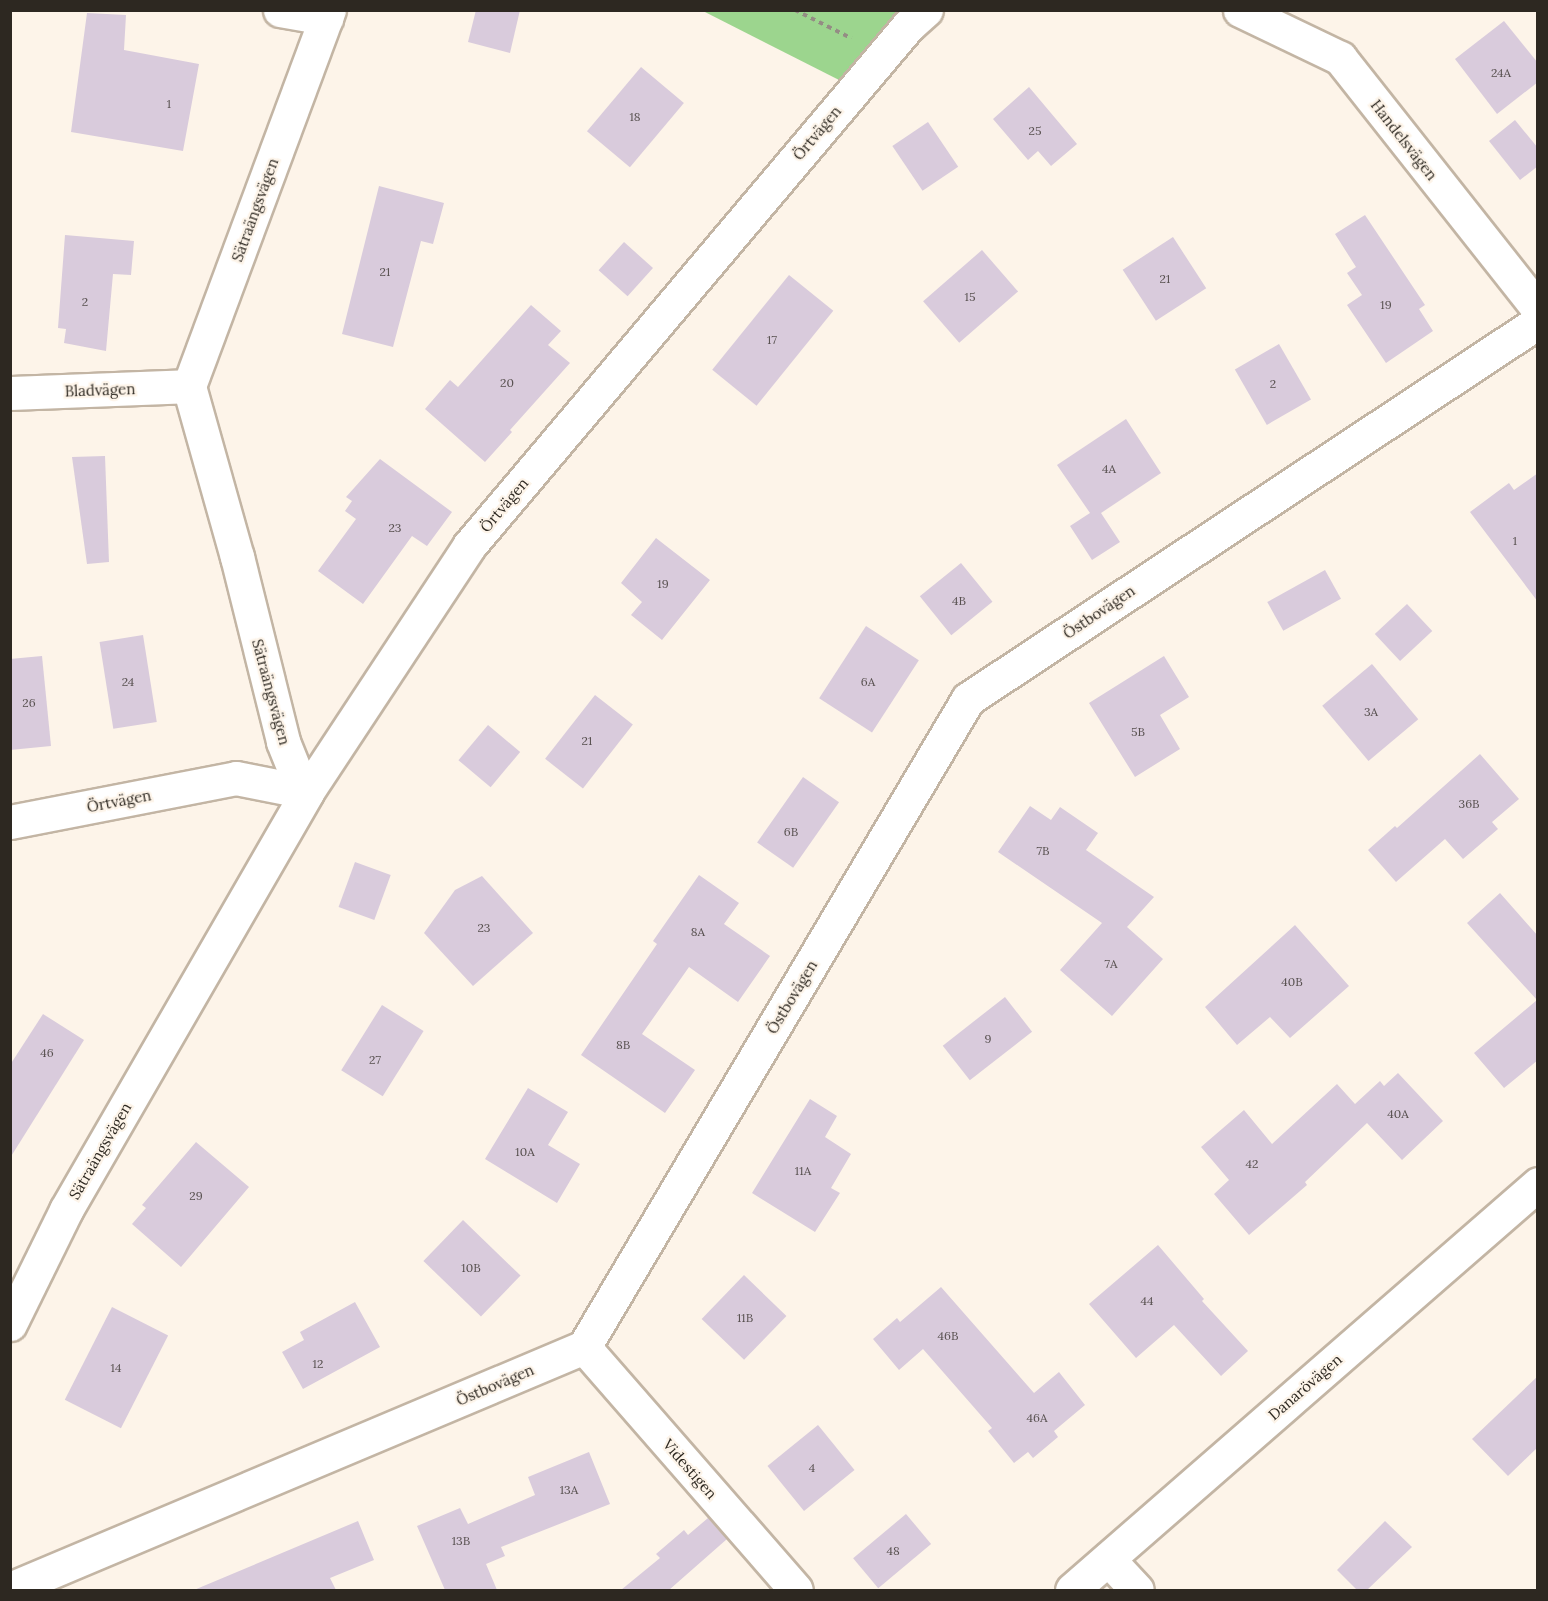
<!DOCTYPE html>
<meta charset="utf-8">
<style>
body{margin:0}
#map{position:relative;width:1548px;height:1601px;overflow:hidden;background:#fdf4e9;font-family:Lora,serif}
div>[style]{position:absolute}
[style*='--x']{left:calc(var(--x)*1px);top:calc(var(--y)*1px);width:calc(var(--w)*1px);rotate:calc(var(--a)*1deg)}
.green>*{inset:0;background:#9cd58e}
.building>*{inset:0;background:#d9cbdc;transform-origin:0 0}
.path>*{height:4px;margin-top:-2px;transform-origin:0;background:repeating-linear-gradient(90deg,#948d84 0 4.5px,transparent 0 9px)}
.roads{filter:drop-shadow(2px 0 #c3b5a4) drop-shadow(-2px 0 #c3b5a4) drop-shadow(0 2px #c3b5a4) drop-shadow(0 -2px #c3b5a4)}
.street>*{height:33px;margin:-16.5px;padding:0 16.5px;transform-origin:16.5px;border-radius:16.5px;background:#fff}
.secondary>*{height:33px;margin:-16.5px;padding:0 16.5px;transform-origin:16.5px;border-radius:16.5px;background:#fff}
span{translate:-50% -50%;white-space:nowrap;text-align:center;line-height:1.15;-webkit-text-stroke:4.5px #fdf4e9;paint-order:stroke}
.number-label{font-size:12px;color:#585150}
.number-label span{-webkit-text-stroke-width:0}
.street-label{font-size:15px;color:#2d2821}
.frame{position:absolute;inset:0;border:12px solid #2d2821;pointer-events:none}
</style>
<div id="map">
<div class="green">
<div style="clip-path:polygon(703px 11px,910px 11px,845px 83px)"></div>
</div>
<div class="building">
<div style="clip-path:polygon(476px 10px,520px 10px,510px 53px,468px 42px)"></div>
<div style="clip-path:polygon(87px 13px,126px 15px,124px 50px,199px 64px,183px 151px,71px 132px)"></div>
<div style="clip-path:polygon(1504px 21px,1538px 63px,1538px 82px,1497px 114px,1455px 59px)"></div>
<div style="left:641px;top:67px;width:56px;height:84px;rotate:40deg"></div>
<div style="clip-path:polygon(1029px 87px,1077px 144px,1051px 166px,1038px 151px,1028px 160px,993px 119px)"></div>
<div style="clip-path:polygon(1515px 120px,1538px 148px,1538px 166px,1520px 180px,1489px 141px)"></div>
<div style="left:928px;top:122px;width:54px;height:43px;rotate:56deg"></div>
<div style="clip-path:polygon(379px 186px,444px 203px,433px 244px,421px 241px,393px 347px,342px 334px)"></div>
<div style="clip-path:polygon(1365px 215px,1425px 305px,1419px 309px,1433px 331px,1386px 363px,1347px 305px,1362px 295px,1347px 273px,1356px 267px,1335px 234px)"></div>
<div style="clip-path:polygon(65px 235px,134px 241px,131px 275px,113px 274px,106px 351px,64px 343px,66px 329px,58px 328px)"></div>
<div style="left:1173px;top:237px;width:61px;height:60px;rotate:57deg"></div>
<div style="left:624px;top:242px;width:39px;height:38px;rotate:42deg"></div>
<div style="left:982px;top:250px;width:55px;height:78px;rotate:49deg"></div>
<div style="left:789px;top:275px;width:57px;height:122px;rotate:39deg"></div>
<div style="clip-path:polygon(531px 305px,561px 331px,548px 345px,570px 363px,510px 430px,512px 432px,485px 462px,425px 409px,450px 380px,458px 387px)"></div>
<div style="left:1279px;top:344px;width:64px;height:51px;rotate:60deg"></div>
<div style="clip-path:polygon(1126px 419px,1161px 473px,1101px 513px,1120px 542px,1092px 560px,1070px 526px,1090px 513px,1057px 465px)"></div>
<div style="clip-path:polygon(105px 456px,109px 562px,87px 564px,72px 457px)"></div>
<div style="clip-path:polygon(380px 459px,452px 512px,427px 546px,412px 536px,363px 604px,318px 571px,356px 519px,345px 511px,352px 501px,346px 497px)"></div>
<div style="clip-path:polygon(1538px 473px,1538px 602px,1470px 512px,1509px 483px,1514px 490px)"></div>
<div style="clip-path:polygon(656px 538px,710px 580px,662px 640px,631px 615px,642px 602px,621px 583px)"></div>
<div style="left:961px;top:563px;width:50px;height:53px;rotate:51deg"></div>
<div style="left:1325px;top:570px;width:33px;height:66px;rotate:61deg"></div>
<div style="left:1407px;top:604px;width:37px;height:44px;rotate:47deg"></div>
<div style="left:866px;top:626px;width:63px;height:86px;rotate:33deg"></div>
<div style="left:143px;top:635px;width:88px;height:44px;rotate:81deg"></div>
<div style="clip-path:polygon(42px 656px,51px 746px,10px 750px,10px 659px)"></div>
<div style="clip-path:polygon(1164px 656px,1189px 697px,1160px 715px,1180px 749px,1135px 777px,1089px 703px)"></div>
<div style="left:1372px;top:664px;width:72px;height:65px;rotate:50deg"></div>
<div style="left:595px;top:695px;width:48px;height:81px;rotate:38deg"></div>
<div style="left:488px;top:725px;width:42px;height:46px;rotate:40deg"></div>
<div style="clip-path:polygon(1480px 754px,1519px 799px,1492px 822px,1498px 829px,1463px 859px,1445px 839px,1396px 882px,1368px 850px,1395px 826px,1397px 828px)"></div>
<div style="left:803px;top:777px;width:44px;height:80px;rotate:35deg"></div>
<div style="clip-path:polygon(1030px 806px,1051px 820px,1060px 807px,1098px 833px,1086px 850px,1154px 897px,1127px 927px,1163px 959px,1112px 1016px,1060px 970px,1102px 923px,998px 852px)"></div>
<div style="left:355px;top:862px;width:38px;height:48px;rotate:20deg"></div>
<div style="clip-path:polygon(699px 875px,739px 903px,724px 924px,770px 956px,738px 1002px,689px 967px,642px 1034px,695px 1070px,665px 1113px,581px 1055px,657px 944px,653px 941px)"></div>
<div style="clip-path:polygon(482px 876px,533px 933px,473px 986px,424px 933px,455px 890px)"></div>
<div style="clip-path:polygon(1500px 893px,1538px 936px,1538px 1060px,1504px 1088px,1474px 1053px,1537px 1000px,1467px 923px)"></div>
<div style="clip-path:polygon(1295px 925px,1349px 986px,1290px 1038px,1270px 1017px,1237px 1045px,1205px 1007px)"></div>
<div style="left:1005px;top:997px;width:44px;height:79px;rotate:52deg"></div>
<div style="left:382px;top:1005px;width:49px;height:77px;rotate:32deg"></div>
<div style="clip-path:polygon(43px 1014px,84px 1040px,10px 1158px,10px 1065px)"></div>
<div style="clip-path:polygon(1398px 1073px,1443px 1121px,1402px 1160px,1367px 1123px,1305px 1182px,1307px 1185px,1249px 1235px,1214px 1194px,1229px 1180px,1201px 1147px,1244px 1110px,1272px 1144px,1337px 1084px,1355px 1104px,1380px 1081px,1384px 1086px)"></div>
<div style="clip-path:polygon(528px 1088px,568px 1112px,548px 1145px,580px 1164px,557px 1203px,485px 1159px)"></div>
<div style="clip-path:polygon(810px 1099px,837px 1116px,825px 1137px,851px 1154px,831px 1188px,840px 1193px,815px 1232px,752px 1193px)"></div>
<div style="clip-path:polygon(196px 1142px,249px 1187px,181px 1267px,132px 1224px,146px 1208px,142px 1205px)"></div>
<div style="left:463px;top:1220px;width:80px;height:57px;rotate:44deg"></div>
<div style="clip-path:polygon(1158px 1245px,1204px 1299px,1202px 1301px,1248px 1351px,1221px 1376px,1174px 1325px,1136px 1358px,1089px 1304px)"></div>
<div style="left:744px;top:1275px;width:59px;height:61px;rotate:44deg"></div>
<div style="clip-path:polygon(941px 1287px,1034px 1393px,1059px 1372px,1085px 1405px,1054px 1431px,1058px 1437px,1033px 1458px,1028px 1452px,1014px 1463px,988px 1431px,992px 1428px,923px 1349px,899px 1370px,873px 1339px,897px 1318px,900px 1322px)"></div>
<div style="clip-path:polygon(355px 1302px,380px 1347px,303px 1389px,282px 1352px,304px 1340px,300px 1332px)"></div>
<div style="left:112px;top:1307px;width:63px;height:104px;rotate:27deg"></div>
<div style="clip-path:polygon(1538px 1376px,1538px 1447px,1508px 1476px,1472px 1439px)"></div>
<div style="left:818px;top:1425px;width:58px;height:65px;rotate:51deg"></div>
<div style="clip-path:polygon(589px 1452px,610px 1504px,501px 1547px,505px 1556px,486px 1564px,497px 1590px,445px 1590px,417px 1526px,460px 1508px,468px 1524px,535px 1495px,528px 1477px)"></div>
<div style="left:906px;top:1514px;width:39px;height:69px;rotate:50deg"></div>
<div style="clip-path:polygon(708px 1518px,727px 1539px,669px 1590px,621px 1590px,660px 1558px,656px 1554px,684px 1530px,688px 1535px)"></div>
<div style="clip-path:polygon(358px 1521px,374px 1560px,330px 1578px,336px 1590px,194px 1590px)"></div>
<div style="clip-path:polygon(1385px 1521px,1412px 1547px,1367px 1590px,1357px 1590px,1337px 1570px)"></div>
</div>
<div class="path">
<div style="--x:795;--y:10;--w:63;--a:26.6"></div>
</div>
<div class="roads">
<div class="street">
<div style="--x:280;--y:10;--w:47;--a:9.9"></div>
<div style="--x:1240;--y:10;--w:111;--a:25.6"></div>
<div style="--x:1340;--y:58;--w:320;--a:51.7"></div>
<div style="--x:10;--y:393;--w:179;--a:-2.2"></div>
<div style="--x:10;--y:822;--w:230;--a:-11"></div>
<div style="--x:236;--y:778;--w:72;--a:11.2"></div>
<div style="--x:307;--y:792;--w:295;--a:-56.6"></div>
<div style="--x:469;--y:546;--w:681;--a:-49.83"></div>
<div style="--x:908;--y:26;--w:24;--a:-42"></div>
<div style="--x:10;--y:1324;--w:127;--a:-63.8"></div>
<div style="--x:66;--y:1210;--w:482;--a:-60"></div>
<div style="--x:307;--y:792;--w:21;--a:-121"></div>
<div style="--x:296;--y:774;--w:35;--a:-112"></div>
<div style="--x:283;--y:741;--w:190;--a:-104"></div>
<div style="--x:237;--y:557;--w:178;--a:-105.7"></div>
<div style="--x:189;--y:386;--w:401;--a:-69.6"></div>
<div style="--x:584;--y:1347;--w:322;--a:48.9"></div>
<div style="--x:1108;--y:1559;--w:42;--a:46.9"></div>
<div style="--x:10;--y:1589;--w:623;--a:-22.86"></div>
<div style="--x:584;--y:1347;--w:753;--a:-59.35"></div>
<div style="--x:968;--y:699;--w:683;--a:-33.48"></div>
</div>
<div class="secondary">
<div style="--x:1072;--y:1590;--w:618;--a:-41.06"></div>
</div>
</div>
<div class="number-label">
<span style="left:1501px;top:73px">24A</span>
<span style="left:169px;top:104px">1</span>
<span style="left:635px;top:117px">18</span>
<span style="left:1035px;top:131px">25</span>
<span style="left:385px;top:272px">21</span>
<span style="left:1165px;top:279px">21</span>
<span style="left:970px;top:297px">15</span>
<span style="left:85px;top:302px">2</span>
<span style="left:1386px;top:305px">19</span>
<span style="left:772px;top:340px">17</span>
<span style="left:507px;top:383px">20</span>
<span style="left:1273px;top:384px">2</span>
<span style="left:1109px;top:469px">4A</span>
<span style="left:395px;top:528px">23</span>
<span style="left:1515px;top:541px">1</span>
<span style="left:663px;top:584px">19</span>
<span style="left:959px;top:601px">4B</span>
<span style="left:128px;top:682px">24</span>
<span style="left:868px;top:682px">6A</span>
<span style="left:29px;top:703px">26</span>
<span style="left:1371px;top:712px">3A</span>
<span style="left:1138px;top:732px">5B</span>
<span style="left:587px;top:741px">21</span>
<span style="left:1469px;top:804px">36B</span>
<span style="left:791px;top:832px">6B</span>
<span style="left:1043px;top:851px">7B</span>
<span style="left:484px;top:928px">23</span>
<span style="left:698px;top:932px">8A</span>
<span style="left:1111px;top:964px">7A</span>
<span style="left:1292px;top:982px">40B</span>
<span style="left:988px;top:1039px">9</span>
<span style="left:623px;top:1045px">8B</span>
<span style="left:47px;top:1053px">46</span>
<span style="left:375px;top:1060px">27</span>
<span style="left:1398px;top:1114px">40A</span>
<span style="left:525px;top:1152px">10A</span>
<span style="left:1252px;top:1164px">42</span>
<span style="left:803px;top:1171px">11A</span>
<span style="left:196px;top:1196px">29</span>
<span style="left:471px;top:1268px">10B</span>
<span style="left:1147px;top:1301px">44</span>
<span style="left:745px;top:1318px">11B</span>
<span style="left:948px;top:1336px">46B</span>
<span style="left:318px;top:1364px">12</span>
<span style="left:116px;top:1368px">14</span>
<span style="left:1037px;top:1418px">46A</span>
<span style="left:812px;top:1468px">4</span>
<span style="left:569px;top:1490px">13A</span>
<span style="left:461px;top:1541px">13B</span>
<span style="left:893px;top:1551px">48</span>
</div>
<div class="street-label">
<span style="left:817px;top:133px;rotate:-50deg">Örtvägen</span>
<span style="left:1404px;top:140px;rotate:52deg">Handelsvägen</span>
<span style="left:255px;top:210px;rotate:-70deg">Sätraängsvägen</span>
<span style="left:100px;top:390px;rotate:-2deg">Bladvägen</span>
<span style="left:504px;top:505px;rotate:-50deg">Örtvägen</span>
<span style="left:1099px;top:612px;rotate:-34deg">Östbovägen</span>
<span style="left:271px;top:692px;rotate:75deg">Sätraängsvägen</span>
<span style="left:119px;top:801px;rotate:-11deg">Örtvägen</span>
<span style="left:792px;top:997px;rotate:-59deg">Östbovägen</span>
<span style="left:100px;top:1151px;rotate:-60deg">Sätraängsvägen</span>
<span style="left:495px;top:1385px;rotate:-23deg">Östbovägen</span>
<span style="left:1305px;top:1387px;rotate:-41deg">Danarövägen</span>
<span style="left:690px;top:1469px;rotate:49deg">Videstigen</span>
</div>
<div class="frame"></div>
</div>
